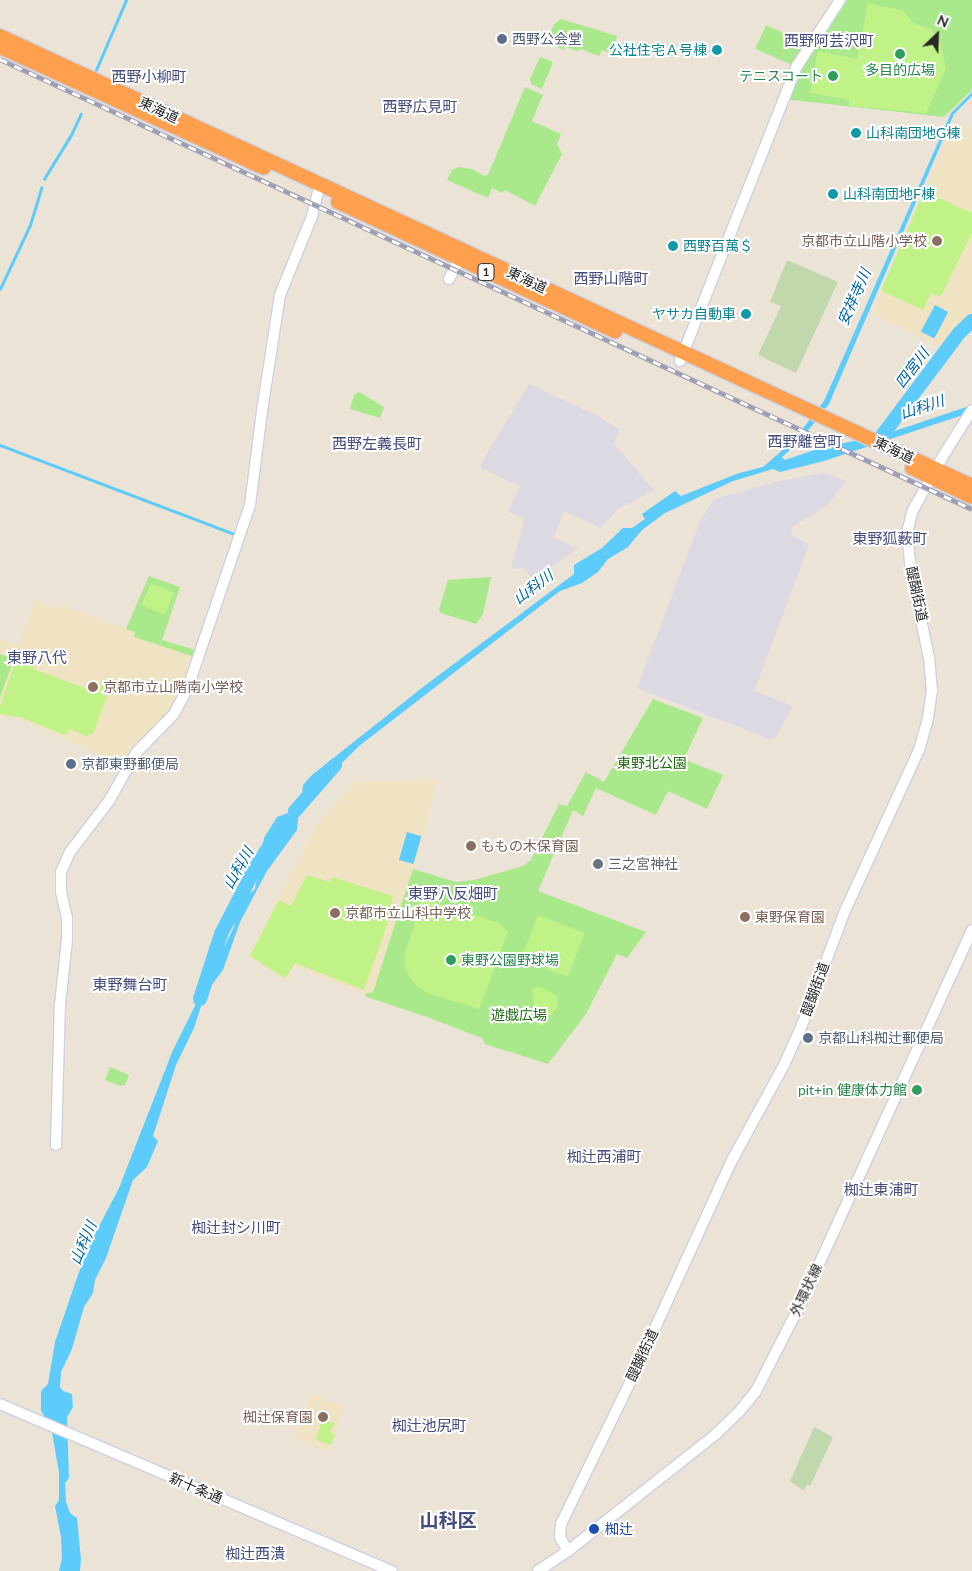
<!DOCTYPE html>
<meta charset="utf-8">
<style>
body{margin:0}
#map{position:relative;width:972px;height:1571px;overflow:hidden;background:#ece3d7;font-family:Lato,"Noto Sans JP",sans-serif}
div>[style]{position:absolute}
[style*='--x']{left:calc(var(--x)*1px);top:calc(var(--y)*1px);width:calc(var(--w)*1px);rotate:calc(var(--a)*1deg)}
.industrial>*{inset:0;background:#dcd9e3}
.education>*{inset:0;background:#f0e3c3;transform-origin:0 0}
.green>*{inset:0;background:#a9e98c;transform-origin:0 0}
.cemetery>*{inset:0;background:#c0d8ac}
.pitch>*{inset:0;background:#c1f287;transform-origin:0 0}
.water>*{inset:0;background:#5dccfb;transform-origin:0 0}
.stream>*{height:2.5px;margin:-1.25px;padding:0 1.25px;transform-origin:1.25px;border-radius:1.25px;background:#5dccfb}
.river>*{height:14px;margin:-7px;padding:0 7px;transform-origin:7px;border-radius:7px;background:#5dccfb}
.roads{filter:drop-shadow(1px 0 #ccd0e3) drop-shadow(-1px 0 #ccd0e3) drop-shadow(0 1px #ccd0e3) drop-shadow(0 -1px #ccd0e3)}
.secondary>*{height:10px;margin:-5px;padding:0 5px;transform-origin:5px;border-radius:5px;background:#fff}
.highway>*{height:14px;margin:-7px;padding:0 7px;transform-origin:7px;border-radius:7px;background:#ffa04f}
.rail>*{height:4.5px;margin-top:-2.25px;transform-origin:0;background:repeating-linear-gradient(90deg,#fff 0 8px,#999cb4 0 16px);box-sizing:border-box;border-block:1px solid #999cb4}
.dots>*{width:14px;height:14px;translate:-50% -50%;box-sizing:border-box;border:2px solid #fff;border-radius:50%}
span{translate:-50% -50%;white-space:nowrap;text-align:center;line-height:1.15;-webkit-text-stroke:4px #fff;paint-order:stroke}
.shield-label span{padding:1px 4px;background:#fff;border:1px solid;border-radius:4px;-webkit-text-stroke-width:0}
.shield-label{font-size:12px;color:#272727;font-weight:700}
.service-label{font-size:14px;color:#4e5e75}
.left{translate:0 -50%;text-align:left}
.culture-label{font-size:14px;color:#0d838f}
.right{translate:-100% -50%;text-align:right}
.leisure-label{font-size:14px;color:#27864d}
.street-label{font-size:14px;color:#272727}
.education-label{font-size:14px;color:#785e54}
.park-label{font-size:14px;color:#216a12}
.worship-label{font-size:14px;color:#5b616d}
.transit-label{font-size:14px;color:#164399}
.neighbourhood-label{font-size:15px;color:#444c7c}
.water-label{font-size:15px;color:#0066a3;font-style:italic}
.district-label{font-size:19px;color:#444c7c;font-weight:700}
.north{position:absolute;left:912px;top:10px;width:50px;height:50px;-webkit-text-stroke:4px #fff;paint-order:stroke;rotate:24deg;font-size:14px;font-weight:700;line-height:20px;text-align:center;color:#272727}
.north::after{content:'';display:block;margin:auto;width:18px;height:22px;background:#272727;clip-path:polygon(50% 0,100% 100%,50% 72%,0 100%)}
</style>
<div id="map">
<div class="industrial">
<div style="clip-path:polygon(529px 384px,600px 417px,620px 430px,614px 444px,654px 490px,617px 510px,601px 528px,564px 511px,553px 538px,578px 548px,534px 580px,523px 568px,511px 569px,525px 518px,508px 512px,520px 486px,481px 468px,482px 462px)"></div>
<div style="clip-path:polygon(823px 473px,846px 481px,828px 505px,792px 527px,791px 535px,809px 545px,754px 691px,793px 706px,775px 738px,770px 739px,637px 688px,700px 521px,714px 499px,780px 481px)"></div>
</div>
<div class="education">
<div style="clip-path:polygon(954px 122px,972px 128px,972px 312px,956px 327px,941px 346px,872px 314px)"></div>
<div style="clip-path:polygon(35px 600px,57px 608px,60px 604px,135px 632px,134px 637px,192px 656px,173px 705px,165px 717px,133px 747px,123px 762px,116px 762px,24px 721px,0 716px,0 639px,18px 645px)"></div>
<div style="clip-path:polygon(438px 780px,414px 869px,373px 992px,364px 994px,295px 967px,287px 981px,248px 957px,316px 825px,356px 781px)"></div>
<div style="left:311px;top:1394px;width:36px;height:48px;rotate:21deg"></div>
</div>
<div class="green">
<div style="clip-path:polygon(839px 0,972px 0,972px 90px,944px 117px,783px 99px)"></div>
<div style="clip-path:polygon(561px 19px,617px 36px,612px 54px,602px 50px,599px 56px,581px 49px,577px 51px,566px 47px,564px 50px,546px 43px,554px 24px)"></div>
<div style="left:766px;top:25px;width:42px;height:26px;rotate:24deg"></div>
<div style="clip-path:polygon(540px 57px,553px 62px,542px 89px,531px 84px,530px 79px)"></div>
<div style="clip-path:polygon(525px 87px,543px 95px,532px 121px,561px 134px,557px 144px,562px 154px,535px 206px,505px 190px,503px 193px,492px 188px,488px 198px,447px 180px,452px 170px,459px 167px,472px 169px,484px 176px,488px 175px)"></div>
<div style="clip-path:polygon(359px 392px,384px 407px,380px 418px,350px 409px,354px 395px)"></div>
<div style="clip-path:polygon(149px 576px,180px 587px,162px 640px,195px 650px,192px 656px,134px 637px,135px 632px,126px 629px)"></div>
<div style="clip-path:polygon(491px 577px,483px 614px,476px 624px,441px 613px,439px 609px,448px 580px)"></div>
<div style="clip-path:polygon(0 654px,14px 659px,0 698px)"></div>
<div style="clip-path:polygon(653px 699px,703px 718px,684px 759px,723px 775px,707px 809px,668px 791px,656px 815px,596px 788px,583px 816px,573px 810px,538px 891px,646px 932px,627px 958px,617px 954px,586px 1014px,548px 1064px,485px 1044px,482px 1038px,424px 1016px,367px 997px,364px 994px,373px 992px,413px 869px,456px 882px,474px 880px,523px 866px,531px 860px,559px 804px,567px 806px,586px 772px,604px 782px)"></div>
<div style="clip-path:polygon(110px 1067px,129px 1075px,125px 1085px,120px 1086px,105px 1080px)"></div>
</div>
<div class="cemetery">
<div style="clip-path:polygon(787px 260px,838px 282px,796px 373px,758px 355px,781px 306px,770px 302px)"></div>
<div style="clip-path:polygon(814px 1427px,833px 1437px,810px 1486px,807px 1484px,804px 1491px,790px 1481px)"></div>
</div>
<div class="pitch">
<div style="clip-path:polygon(868px 3px,904px 11px,913px 23px,931px 29px,939px 38px,946px 69px,926px 113px,849px 106px,849px 100px,810px 93px,818px 51px,857px 59px)"></div>
<div style="clip-path:polygon(924px 191px,972px 213px,972px 233px,942px 294px,940px 297px,931px 293px,923px 310px,881px 291px)"></div>
<div style="left:151px;top:583px;width:25px;height:24px;rotate:23deg"></div>
<div style="clip-path:polygon(17px 656px,35px 663px,33px 669px,90px 690px,93px 683px,110px 689px,93px 734px,86px 736px,71px 729px,64px 735px,23px 718px,0 714px,0 707px)"></div>
<div style="clip-path:polygon(307px 875px,330px 882px,332px 877px,393px 896px,390px 907px,393px 908px,364px 990px,295px 963px,285px 978px,250px 956px,279px 900px,291px 906px)"></div>
<div style="clip-path:polygon(423px 898px,499px 923px,508px 932px,479px 1009px,430px 994px,417px 986px,409px 976px,405px 966px,405px 953px)"></div>
<div style="left:538px;top:915px;width:50px;height:47px;rotate:21deg"></div>
<div style="clip-path:polygon(540px 987px,556px 995px,559px 1005px,541px 1027px,534px 1014px,534px 997px,531px 989px)"></div>
<div style="clip-path:polygon(322px 1419px,335px 1423px,330px 1432px,335px 1434px,331px 1445px,316px 1440px)"></div>
</div>
<div class="water">
<div style="clip-path:polygon(972px 92px,972px 96px,954px 114px,829px 404px,799px 442px,782px 457px,785px 460px,820px 448px,883px 435px,972px 405px,972px 412px,824px 461px,780px 472px,773px 469px,733px 481px,665px 513px,642px 530px,628px 547px,608px 559px,598px 572px,582px 583px,560px 591px,359px 746px,339px 766px,313px 783px,299px 811px,297px 830px,267px 871px,240px 922px,223px 970px,205px 994px,194px 1028px,176px 1065px,153px 1136px,158px 1141px,147px 1167px,133px 1180px,106px 1258px,95px 1280px,93px 1293px,84px 1307px,72px 1349px,61px 1372px,60px 1387px,63px 1391px,72px 1394px,73px 1407px,67px 1417px,69px 1478px,65px 1483px,66px 1502px,70px 1513px,77px 1518px,81px 1559px,80px 1571px,59px 1571px,62px 1559px,61px 1537px,55px 1506px,59px 1500px,59px 1473px,51px 1426px,41px 1411px,41px 1391px,48px 1384px,55px 1342px,79px 1272px,96px 1232px,119px 1188px,173px 1050px,234px 927px,235px 919px,245px 898px,255px 889px,264px 838px,277px 817px,288px 813px,302px 795px,303px 785px,312px 775px,423px 687px,574px 574px,574px 565px,602px 548px,623px 528px,632px 528px,645px 519px,642px 514px,675px 491px,681px 496px,739px 473px,763px 467px,794px 440px,824px 401px,951px 113px)"></div>
<div style="left:935px;top:305px;width:15px;height:30px;rotate:28deg"></div>
<div style="left:407px;top:832px;width:15px;height:29px;rotate:16deg"></div>
</div>
<div class="stream">
<div style="--x:96;--y:70;--w:76;--a:-66.8"></div>
<div style="--x:44;--y:179;--w:52;--a:-58.5"></div>
<div style="--x:71;--y:135;--w:23;--a:-65"></div>
<div style="--x:0;--y:289;--w:71;--a:-64.9"></div>
<div style="--x:30;--y:225;--w:39;--a:-73"></div>
<div style="--x:0;--y:445;--w:250;--a:20.8"></div>
</div>
<div class="river">
<div style="--x:881;--y:437;--w:130;--a:-53.1"></div>
<div style="--x:959;--y:333;--w:18;--a:-43"></div>
<div style="--x:295;--y:811;--w:61;--a:-49"></div>
<div style="--x:200;--y:999;--w:68;--a:-72.1"></div>
<div style="--x:221;--y:934;--w:70;--a:-62.7"></div>
<div style="--x:253;--y:872;--w:31;--a:-58"></div>
</div>
<div class="roads">
<div class="secondary">
<div style="--x:449;--y:279;--w:29;--a:-63"></div>
<div style="--x:680;--y:361;--w:317;--a:-68.4"></div>
<div style="--x:797;--y:66;--w:79;--a:-56.9"></div>
<div style="--x:56;--y:1145;--w:140;--a:-88.4"></div>
<div style="--x:60;--y:1005;--w:66;--a:-83.9"></div>
<div style="--x:67;--y:939;--w:21;--a:-90"></div>
<div style="--x:67;--y:918;--w:27;--a:-103"></div>
<div style="--x:61;--y:892;--w:20;--a:-90"></div>
<div style="--x:61;--y:872;--w:22;--a:-66"></div>
<div style="--x:70;--y:852;--w:64;--a:-52.6"></div>
<div style="--x:109;--y:801;--w:55;--a:-60.6"></div>
<div style="--x:136;--y:753;--w:54;--a:-45.7"></div>
<div style="--x:174;--y:714;--w:27;--a:-62"></div>
<div style="--x:187;--y:690;--w:195;--a:-71.2"></div>
<div style="--x:250;--y:505;--w:95;--a:-82.7"></div>
<div style="--x:262;--y:411;--w:117;--a:-81.2"></div>
<div style="--x:280;--y:295;--w:85;--a:-67.9"></div>
<div style="--x:312;--y:216;--w:33;--a:-76"></div>
<div style="--x:0;--y:1404;--w:426;--a:23.1"></div>
<div style="--x:568;--y:1551;--w:16;--a:-120"></div>
<div style="--x:560;--y:1537;--w:13;--a:-86"></div>
<div style="--x:561;--y:1524;--w:167;--a:-64"></div>
<div style="--x:634;--y:1374;--w:231;--a:-65.4"></div>
<div style="--x:730;--y:1164;--w:113;--a:-61.4"></div>
<div style="--x:784;--y:1065;--w:44;--a:-65.8"></div>
<div style="--x:802;--y:1025;--w:120;--a:-69.4"></div>
<div style="--x:844;--y:913;--w:179;--a:-65.3"></div>
<div style="--x:919;--y:750;--w:33;--a:-74"></div>
<div style="--x:928;--y:718;--w:27;--a:-82"></div>
<div style="--x:932;--y:691;--w:33;--a:-95"></div>
<div style="--x:929;--y:658;--w:89;--a:-101.7"></div>
<div style="--x:911;--y:571;--w:39;--a:-96"></div>
<div style="--x:907;--y:532;--w:23;--a:-75"></div>
<div style="--x:913;--y:510;--w:62;--a:-60.9"></div>
<div style="--x:943;--y:456;--w:54;--a:-57.8"></div>
<div style="--x:538;--y:1571;--w:36;--a:-34"></div>
<div style="--x:568;--y:1551;--w:189;--a:-38.3"></div>
<div style="--x:716;--y:1434;--w:32;--a:-44"></div>
<div style="--x:739;--y:1412;--w:27;--a:-51"></div>
<div style="--x:756;--y:1391;--w:103;--a:-62.9"></div>
<div style="--x:803;--y:1299;--w:406;--a:-65.4"></div>
</div>
<div class="highway">
<div style="--x:0;--y:36;--w:1071;--a:24.84"></div>
<div style="--x:0;--y:47;--w:290;--a:24.6"></div>
<div style="--x:338;--y:202;--w:306;--a:25"></div>
<div style="--x:912;--y:468;--w:67;--a:25.8"></div>
</div>
</div>
<div class="rail">
<div style="--x:0;--y:59;--w:1071;--a:24.84"></div>
</div>
<div class="dots">
<div style="left:502px;top:39px;background:#5c6f8a"></div>
<div style="left:717px;top:50px;background:#0f9aa8"></div>
<div style="left:900px;top:54px;background:#2e9e5b"></div>
<div style="left:833px;top:76px;background:#2e9e5b"></div>
<div style="left:856px;top:133px;background:#0f9aa8"></div>
<div style="left:833px;top:194px;background:#0f9aa8"></div>
<div style="left:937px;top:241px;background:#8d6e63"></div>
<div style="left:673px;top:246px;background:#0f9aa8"></div>
<div style="left:746px;top:314px;background:#0f9aa8"></div>
<div style="left:93px;top:687px;background:#8d6e63"></div>
<div style="left:71px;top:764px;background:#5c6f8a"></div>
<div style="left:471px;top:846px;background:#8d6e63"></div>
<div style="left:598px;top:864px;background:#6b7280"></div>
<div style="left:335px;top:913px;background:#8d6e63"></div>
<div style="left:745px;top:917px;background:#8d6e63"></div>
<div style="left:451px;top:960px;background:#2e9e5b"></div>
<div style="left:808px;top:1038px;background:#5c6f8a"></div>
<div style="left:917px;top:1090px;background:#2e9e5b"></div>
<div style="left:323px;top:1417px;background:#8d6e63"></div>
<div style="left:594px;top:1529px;background:#1a4fb4"></div>
</div>
<div class="shield-label">
<span style="left:486px;top:272px">1</span>
</div>
<div class="service-label">
<span class="left" style="left:512px;top:39px">西野公会堂</span>
<span class="left" style="left:81px;top:764px">京都東野郵便局</span>
<span class="left" style="left:818px;top:1038px">京都山科椥辻郵便局</span>
</div>
<div class="culture-label">
<span class="right" style="left:707px;top:50px">公社住宅Ａ号棟</span>
<span class="left" style="left:866px;top:133px">山科南団地G棟</span>
<span class="left" style="left:843px;top:194px">山科南団地F棟</span>
<span class="left" style="left:683px;top:246px">西野百萬＄</span>
<span class="right" style="left:736px;top:314px">ヤサカ自動車</span>
</div>
<div class="leisure-label">
<span style="left:900px;top:70px">多目的広場</span>
<span class="right" style="left:823px;top:76px">テニスコート</span>
<span class="left" style="left:461px;top:960px">東野公園野球場</span>
<span class="right" style="left:907px;top:1090px">pit+in 健康体力館</span>
</div>
<div class="street-label">
<span style="left:159px;top:110px;rotate:25deg">東海道</span>
<span style="left:527px;top:280px;rotate:25deg">東海道</span>
<span style="left:894px;top:450px;rotate:25deg">東海道</span>
<span style="left:917px;top:594px;rotate:78deg">醍醐街道</span>
<span style="left:815px;top:989px;rotate:-70deg">醍醐街道</span>
<span style="left:806px;top:1290px;rotate:-65deg">外環状線</span>
<span style="left:642px;top:1355px;rotate:-65deg">醍醐街道</span>
<span style="left:196px;top:1488px;rotate:23deg">新十条通</span>
</div>
<div class="education-label">
<span class="right" style="left:927px;top:241px">京都市立山階小学校</span>
<span class="left" style="left:103px;top:687px">京都市立山階南小学校</span>
<span class="left" style="left:481px;top:846px">ももの木保育園</span>
<span class="left" style="left:345px;top:913px">京都市立山科中学校</span>
<span class="left" style="left:755px;top:917px">東野保育園</span>
<span class="right" style="left:313px;top:1417px">椥辻保育園</span>
</div>
<div class="park-label">
<span style="left:652px;top:763px">東野北公園</span>
<span style="left:519px;top:1015px">遊戯広場</span>
</div>
<div class="worship-label">
<span class="left" style="left:608px;top:864px">三之宮神社</span>
</div>
<div class="transit-label">
<span class="left" style="left:605px;top:1529px">椥辻</span>
</div>
<div class="neighbourhood-label">
<span style="left:829px;top:41px">西野阿芸沢町</span>
<span style="left:149px;top:77px">西野小柳町</span>
<span style="left:420px;top:107px">西野広見町</span>
<span style="left:611px;top:279px">西野山階町</span>
<span style="left:805px;top:442px">西野離宮町</span>
<span style="left:377px;top:444px">西野左義長町</span>
<span style="left:890px;top:539px">東野狐薮町</span>
<span style="left:37px;top:658px">東野八代</span>
<span style="left:453px;top:894px">東野八反畑町</span>
<span style="left:130px;top:985px">東野舞台町</span>
<span style="left:604px;top:1157px">椥辻西浦町</span>
<span style="left:881px;top:1190px">椥辻東浦町</span>
<span style="left:236px;top:1228px">椥辻封シ川町</span>
<span style="left:429px;top:1426px">椥辻池尻町</span>
<span style="left:255px;top:1554px">椥辻西潰</span>
</div>
<div class="water-label">
<span style="left:854px;top:297px;rotate:-66deg">安祥寺川</span>
<span style="left:912px;top:368px;rotate:-53deg">四宮川</span>
<span style="left:922px;top:407px;rotate:-18deg">山科川</span>
<span style="left:533px;top:587px;rotate:-37deg">山科川</span>
<span style="left:238px;top:868px;rotate:-60deg">山科川</span>
<span style="left:83px;top:1243px;rotate:-67deg">山科川</span>
</div>
<div class="district-label">
<span style="left:448px;top:1520px">山科区</span>
</div>
<div class="north">N</div>
</div>
